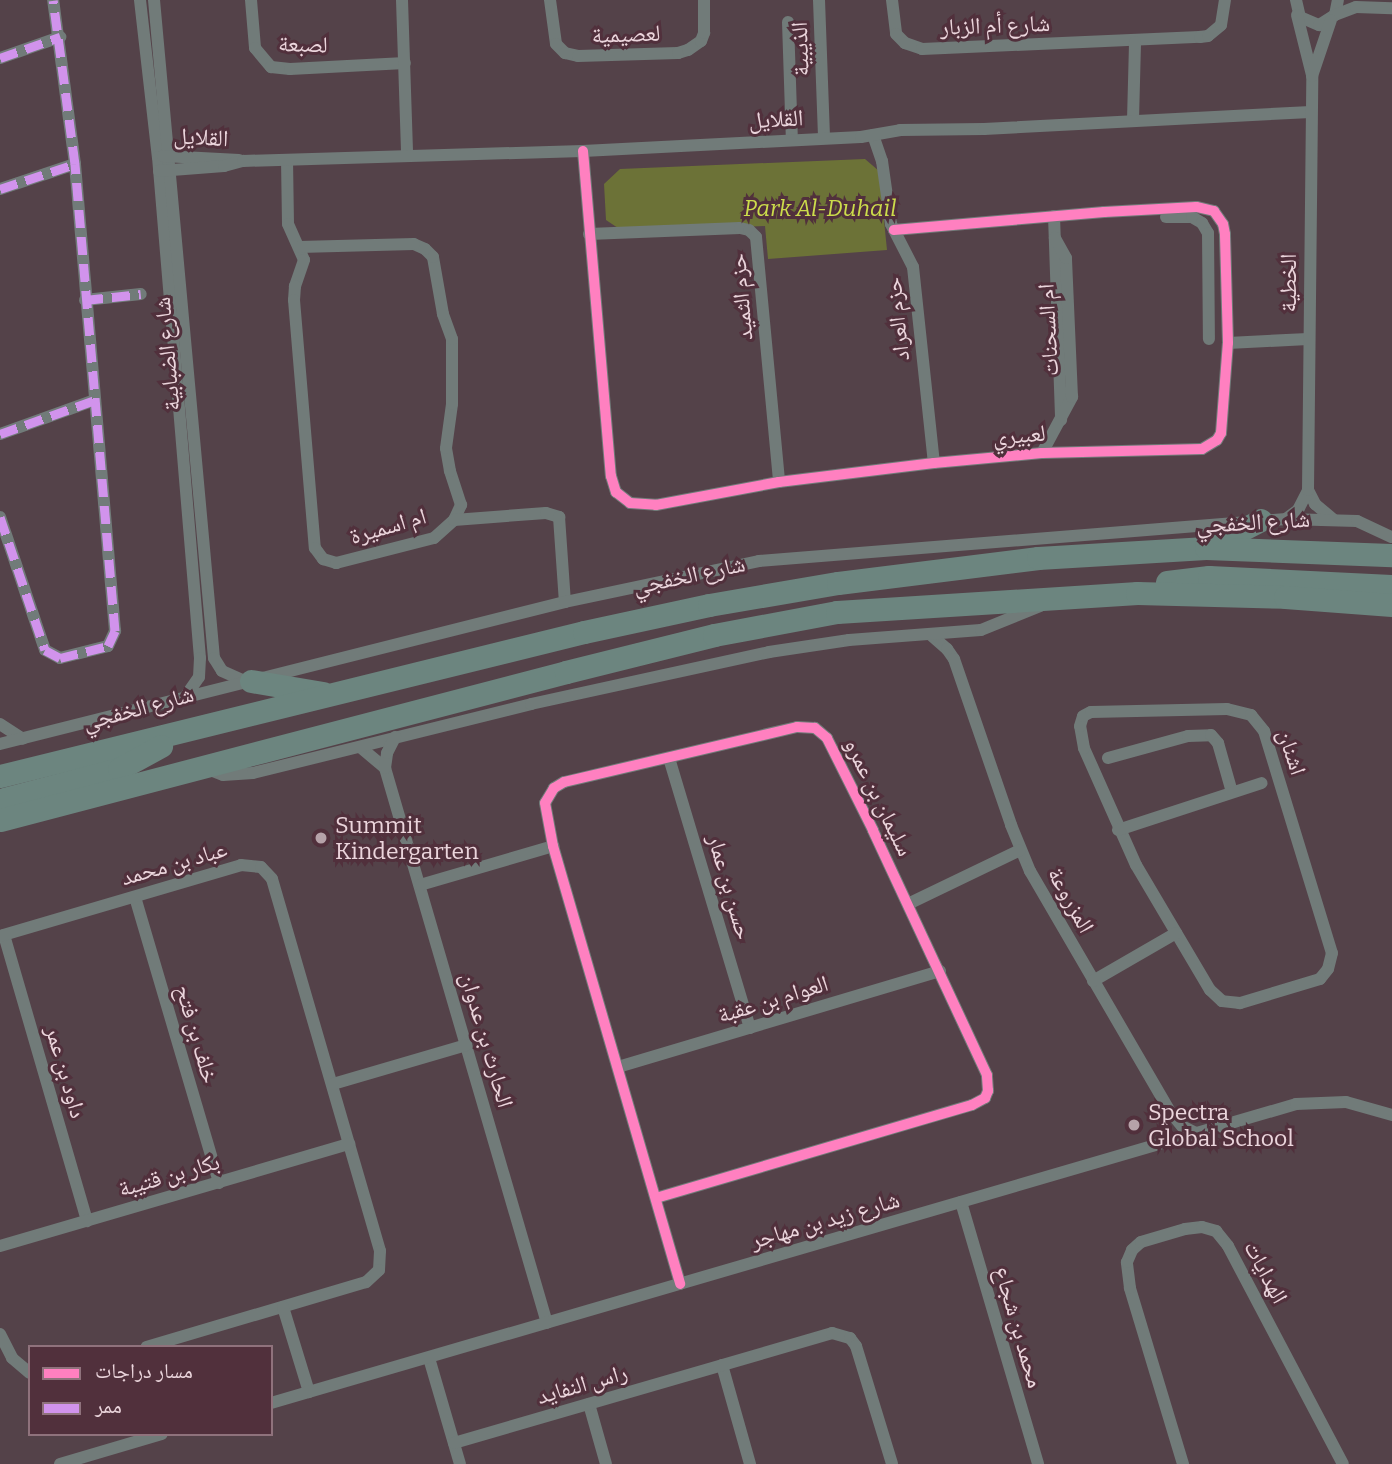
<!DOCTYPE html>
<meta charset="utf-8">
<style>
body{margin:0}
#map{position:relative;width:1392px;height:1464px;overflow:hidden;background:#544249;font-family:Bitter,"Noto Naskh Arabic",serif}
div>[style]{position:absolute}
[style*='--x']{left:calc(var(--x)*1px);top:calc(var(--y)*1px);width:calc(var(--w)*1px);rotate:calc(var(--a)*1deg)}
.green>*{inset:0;background:#6c7237}
.street>*{height:12px;margin:-6px;padding:0 6px;transform-origin:6px;border-radius:6px;background:#717b79}
.highway>*{height:23px;margin:-11.5px;padding:0 11.5px;transform-origin:11.5px;border-radius:11.5px;background:#6c857f}
.quiet>*{height:9px;margin-top:-4.5px;transform-origin:0;background:repeating-linear-gradient(90deg,#d193ec 0 18px,transparent 0 27px)}
.cycleway>*{height:10px;margin:-5px;padding:0 5px;transform-origin:5px;border-radius:5px;background:#ff80c0}
.dots>*{width:19px;height:19px;translate:-50% -50%;box-sizing:border-box;border:4px solid #51303c;border-radius:50%}
span{translate:-50% -50%;white-space:nowrap;text-align:center;line-height:1.15;-webkit-text-stroke:6px #51303c;paint-order:stroke}
.street-label{font-size:23px;color:#ebd5dc}
.park-label{font-size:23px;color:#ccdc4b;font-style:italic}
.poi-label{font-size:23px;color:#ebd5dc}
.left{translate:0 -50%;text-align:left}
.legend{position:absolute;left:28px;top:1345px;width:245px;height:91px;box-sizing:border-box;background:#51303c;border:2px solid #8f727c;margin:0;padding:9px 12px;list-style:none;font-size:21px;color:#ebd5dc}
.legend li{display:flex;align-items:center;gap:14px;height:35px}
.legend b{width:35px;border:2px solid #8f727c}
</style>
<div id="map">
<div class="green">
<div style="clip-path:polygon(865px 159px,879px 171px,887px 250px,768px 259px,765px 226px,624px 232px,606px 220px,604px 184px,620px 169px)"></div>
</div>
<div class="street">
<div style="--x:140;--y:0;--w:158;--a:83.5"></div>
<div style="--x:158;--y:157;--w:503;--a:85.21"></div>
<div style="--x:200;--y:658;--w:19;--a:93"></div>
<div style="--x:199;--y:677;--w:21;--a:125"></div>
<div style="--x:154;--y:0;--w:661;--a:84.79"></div>
<div style="--x:214;--y:658;--w:15;--a:58"></div>
<div style="--x:222;--y:671;--w:24;--a:24"></div>
<div style="--x:251;--y:0;--w:48;--a:85.2"></div>
<div style="--x:255;--y:48;--w:25;--a:50"></div>
<div style="--x:271;--y:67;--w:19;--a:6"></div>
<div style="--x:290;--y:69;--w:115;--a:-3"></div>
<div style="--x:402;--y:0;--w:154;--a:88.1"></div>
<div style="--x:550;--y:0;--w:44;--a:82.2"></div>
<div style="--x:556;--y:44;--w:13;--a:45"></div>
<div style="--x:565;--y:53;--w:13;--a:13"></div>
<div style="--x:578;--y:56;--w:100;--a:-1.7"></div>
<div style="--x:678;--y:53;--w:10;--a:-17"></div>
<div style="--x:688;--y:50;--w:16;--a:-35"></div>
<div style="--x:701;--y:41;--w:9;--a:-69"></div>
<div style="--x:704;--y:33;--w:33;--a:-90"></div>
<div style="--x:819;--y:0;--w:138;--a:87.9"></div>
<div style="--x:892;--y:0;--w:34;--a:83"></div>
<div style="--x:896;--y:34;--w:13;--a:45"></div>
<div style="--x:905;--y:43;--w:18;--a:19"></div>
<div style="--x:922;--y:49;--w:278;--a:-2.5"></div>
<div style="--x:1200;--y:37;--w:8;--a:-7"></div>
<div style="--x:1208;--y:36;--w:17;--a:-40"></div>
<div style="--x:1221;--y:25;--w:25;--a:-81"></div>
<div style="--x:1296;--y:0;--w:17;--a:77"></div>
<div style="--x:1300;--y:17;--w:21;--a:23"></div>
<div style="--x:1319;--y:25;--w:19;--a:-32"></div>
<div style="--x:1335;--y:15;--w:15;--a:-79"></div>
<div style="--x:1297;--y:15;--w:62;--a:76"></div>
<div style="--x:1335;--y:15;--w:22;--a:-21"></div>
<div style="--x:1356;--y:7;--w:36;--a:2"></div>
<div style="--x:788;--y:22;--w:118;--a:88.1"></div>
<div style="--x:0;--y:58;--w:64;--a:-19.3"></div>
<div style="--x:1133;--y:120;--w:78;--a:-88.5"></div>
<div style="--x:873;--y:135;--w:28;--a:71"></div>
<div style="--x:882;--y:161;--w:64;--a:81.9"></div>
<div style="--x:891;--y:224;--w:48;--a:62.9"></div>
<div style="--x:913;--y:267;--w:197;--a:83.9"></div>
<div style="--x:583;--y:151;--w:326;--a:85.1"></div>
<div style="--x:611;--y:476;--w:17;--a:73"></div>
<div style="--x:616;--y:492;--w:18;--a:38"></div>
<div style="--x:630;--y:503;--w:26;--a:4"></div>
<div style="--x:656;--y:505;--w:125;--a:-10.6"></div>
<div style="--x:779;--y:482;--w:156;--a:-7"></div>
<div style="--x:934;--y:463;--w:108;--a:-5.3"></div>
<div style="--x:1042;--y:453;--w:160;--a:-1.4"></div>
<div style="--x:1202;--y:449;--w:17;--a:-31"></div>
<div style="--x:1217;--y:440;--w:8;--a:-60"></div>
<div style="--x:1221;--y:433;--w:90;--a:-85.6"></div>
<div style="--x:1228;--y:343;--w:109;--a:-91.6"></div>
<div style="--x:1225;--y:234;--w:10;--a:-101"></div>
<div style="--x:1223;--y:224;--w:16;--a:-125"></div>
<div style="--x:1214;--y:211;--w:18;--a:-167"></div>
<div style="--x:1196;--y:207;--w:92;--a:176.9"></div>
<div style="--x:1104;--y:212;--w:211;--a:175.1"></div>
<div style="--x:163;--y:156;--w:76;--a:3"></div>
<div style="--x:287;--y:160;--w:64;--a:89.1"></div>
<div style="--x:288;--y:224;--w:39;--a:66"></div>
<div style="--x:304;--y:260;--w:28;--a:109"></div>
<div style="--x:295;--y:286;--w:14;--a:94"></div>
<div style="--x:294;--y:300;--w:249;--a:85.2"></div>
<div style="--x:315;--y:548;--w:14;--a:54"></div>
<div style="--x:323;--y:559;--w:14;--a:17"></div>
<div style="--x:336;--y:563;--w:101;--a:-14.3"></div>
<div style="--x:434;--y:538;--w:27;--a:-42"></div>
<div style="--x:454;--y:520;--w:17;--a:-65"></div>
<div style="--x:461;--y:505;--w:36;--a:-108"></div>
<div style="--x:450;--y:471;--w:23;--a:-100"></div>
<div style="--x:446;--y:448;--w:44;--a:-82.2"></div>
<div style="--x:452;--y:404;--w:65;--a:-90"></div>
<div style="--x:452;--y:339;--w:27;--a:-110"></div>
<div style="--x:443;--y:314;--w:58;--a:-100"></div>
<div style="--x:433;--y:257;--w:11;--a:-135"></div>
<div style="--x:425;--y:249;--w:12;--a:-156"></div>
<div style="--x:414;--y:244;--w:115;--a:178.5"></div>
<div style="--x:159;--y:171;--w:65;--a:-4.4"></div>
<div style="--x:224;--y:166;--w:20;--a:-15"></div>
<div style="--x:243;--y:161;--w:340;--a:-1.7"></div>
<div style="--x:583;--y:151;--w:278;--a:-2.9"></div>
<div style="--x:861;--y:137;--w:40;--a:-10"></div>
<div style="--x:900;--y:130;--w:84;--a:-0.7"></div>
<div style="--x:984;--y:129;--w:327;--a:-3"></div>
<div style="--x:0;--y:189;--w:79;--a:-18.4"></div>
<div style="--x:1054;--y:216;--w:204;--a:88"></div>
<div style="--x:1166;--y:217;--w:26;--a:0"></div>
<div style="--x:1192;--y:217;--w:12;--a:31"></div>
<div style="--x:1202;--y:223;--w:12;--a:59"></div>
<div style="--x:1208;--y:233;--w:106;--a:89.5"></div>
<div style="--x:589;--y:234;--w:151;--a:-2.3"></div>
<div style="--x:740;--y:228;--w:9;--a:13"></div>
<div style="--x:749;--y:230;--w:10;--a:45"></div>
<div style="--x:756;--y:237;--w:246;--a:84.6"></div>
<div style="--x:85;--y:300;--w:56;--a:-6.1"></div>
<div style="--x:1228;--y:343;--w:80;--a:-2.9"></div>
<div style="--x:0;--y:434;--w:101;--a:-19.7"></div>
<div style="--x:1042;--y:453;--w:64;--a:-61.8"></div>
<div style="--x:1072;--y:397;--w:139;--a:-92.5"></div>
<div style="--x:1066;--y:258;--w:23;--a:-119"></div>
<div style="--x:1308;--y:490;--w:16;--a:63"></div>
<div style="--x:1315;--y:504;--w:23;--a:40"></div>
<div style="--x:0;--y:517;--w:140;--a:71.3"></div>
<div style="--x:45;--y:650;--w:17;--a:28"></div>
<div style="--x:60;--y:658;--w:49;--a:-14"></div>
<div style="--x:108;--y:646;--w:17;--a:-65"></div>
<div style="--x:115;--y:631;--w:469;--a:-94.9"></div>
<div style="--x:75;--y:164;--w:165;--a:-97.6"></div>
<div style="--x:1287;--y:518;--w:14;--a:-36"></div>
<div style="--x:1298;--y:510;--w:22;--a:-63"></div>
<div style="--x:1308;--y:490;--w:414;--a:-89.4"></div>
<div style="--x:1312;--y:76;--w:59;--a:-71.3"></div>
<div style="--x:454;--y:520;--w:92;--a:-4.4"></div>
<div style="--x:546;--y:513;--w:14;--a:17"></div>
<div style="--x:559;--y:517;--w:85;--a:86"></div>
<div style="--x:932;--y:636;--w:20;--a:41"></div>
<div style="--x:947;--y:649;--w:12;--a:55"></div>
<div style="--x:954;--y:659;--w:176;--a:71"></div>
<div style="--x:1011;--y:825;--w:50;--a:67.6"></div>
<div style="--x:1030;--y:871;--w:280;--a:59.8"></div>
<div style="--x:1171;--y:1113;--w:17;--a:50"></div>
<div style="--x:1182;--y:1126;--w:18;--a:27"></div>
<div style="--x:1227;--y:709;--w:25;--a:14"></div>
<div style="--x:1251;--y:715;--w:21;--a:51"></div>
<div style="--x:1264;--y:731;--w:232;--a:73"></div>
<div style="--x:1332;--y:953;--w:16;--a:104"></div>
<div style="--x:1328;--y:969;--w:13;--a:129"></div>
<div style="--x:1320;--y:979;--w:84;--a:163.3"></div>
<div style="--x:1240;--y:1003;--w:18;--a:-174"></div>
<div style="--x:1222;--y:1001;--w:16;--a:-137"></div>
<div style="--x:1210;--y:990;--w:145;--a:-120.6"></div>
<div style="--x:1136;--y:865;--w:128;--a:-114"></div>
<div style="--x:1084;--y:748;--w:22;--a:-100"></div>
<div style="--x:1080;--y:726;--w:10;--a:-73"></div>
<div style="--x:1083;--y:716;--w:9;--a:-27"></div>
<div style="--x:1091;--y:712;--w:136;--a:-1.3"></div>
<div style="--x:0;--y:724;--w:27;--a:33"></div>
<div style="--x:0;--y:744;--w:583;--a:-14.11"></div>
<div style="--x:565;--y:602;--w:198;--a:-11.9"></div>
<div style="--x:759;--y:561;--w:529;--a:-4.56"></div>
<div style="--x:1286;--y:519;--w:71;--a:1.6"></div>
<div style="--x:1357;--y:521;--w:38;--a:25"></div>
<div style="--x:360;--y:747;--w:33;--a:40"></div>
<div style="--x:385;--y:768;--w:578;--a:73.73"></div>
<div style="--x:669;--y:758;--w:282;--a:73.3"></div>
<div style="--x:1108;--y:758;--w:83;--a:-15.4"></div>
<div style="--x:1188;--y:736;--w:23;--a:-2"></div>
<div style="--x:1211;--y:735;--w:11;--a:49"></div>
<div style="--x:1218;--y:743;--w:51;--a:74.1"></div>
<div style="--x:205;--y:768;--w:19;--a:21"></div>
<div style="--x:223;--y:775;--w:30;--a:-4"></div>
<div style="--x:253;--y:773;--w:286;--a:-13.9"></div>
<div style="--x:531;--y:704;--w:244;--a:-12.3"></div>
<div style="--x:769;--y:652;--w:81;--a:-8.5"></div>
<div style="--x:849;--y:640;--w:132;--a:-4.3"></div>
<div style="--x:981;--y:630;--w:64;--a:-22.1"></div>
<div style="--x:385;--y:768;--w:15;--a:-82"></div>
<div style="--x:387;--y:753;--w:18;--a:-63"></div>
<div style="--x:1118;--y:830;--w:151;--a:-18.1"></div>
<div style="--x:420;--y:885;--w:139;--a:-16.3"></div>
<div style="--x:135;--y:897;--w:298;--a:73.6"></div>
<div style="--x:908;--y:904;--w:124;--a:-25.7"></div>
<div style="--x:4;--y:935;--w:298;--a:73.8"></div>
<div style="--x:0;--y:936;--w:251;--a:-16.4"></div>
<div style="--x:241;--y:865;--w:20;--a:6"></div>
<div style="--x:261;--y:867;--w:16;--a:47"></div>
<div style="--x:272;--y:879;--w:387;--a:73.8"></div>
<div style="--x:380;--y:1251;--w:19;--a:93"></div>
<div style="--x:379;--y:1270;--w:18;--a:137"></div>
<div style="--x:366;--y:1282;--w:229;--a:163.5"></div>
<div style="--x:1093;--y:981;--w:96;--a:-30"></div>
<div style="--x:618;--y:1067;--w:336;--a:-16.6"></div>
<div style="--x:333;--y:1084;--w:139;--a:-16.3"></div>
<div style="--x:656;--y:1198;--w:329;--a:-16.4"></div>
<div style="--x:972;--y:1105;--w:15;--a:-28"></div>
<div style="--x:985;--y:1098;--w:8;--a:-67"></div>
<div style="--x:988;--y:1091;--w:16;--a:-94"></div>
<div style="--x:987;--y:1075;--w:270;--a:-115"></div>
<div style="--x:873;--y:830;--w:103;--a:-116.6"></div>
<div style="--x:827;--y:738;--w:16;--a:-140"></div>
<div style="--x:815;--y:728;--w:18;--a:-177"></div>
<div style="--x:797;--y:727;--w:239;--a:166.7"></div>
<div style="--x:564;--y:782;--w:12;--a:149"></div>
<div style="--x:554;--y:788;--w:17;--a:121"></div>
<div style="--x:545;--y:803;--w:44;--a:79.5"></div>
<div style="--x:553;--y:846;--w:456;--a:73.8"></div>
<div style="--x:961;--y:1202;--w:273;--a:73.6"></div>
<div style="--x:0;--y:1246;--w:364;--a:-16.3"></div>
<div style="--x:283;--y:1307;--w:89;--a:73"></div>
<div style="--x:0;--y:1334;--w:27;--a:63"></div>
<div style="--x:12;--y:1358;--w:23;--a:40"></div>
<div style="--x:429;--y:1358;--w:110;--a:73.7"></div>
<div style="--x:722;--y:1365;--w:103;--a:74.2"></div>
<div style="--x:271;--y:1403;--w:1068;--a:-16.26"></div>
<div style="--x:1296;--y:1104;--w:50;--a:-2.3"></div>
<div style="--x:1346;--y:1102;--w:48;--a:15.8"></div>
<div style="--x:589;--y:1404;--w:62;--a:74.2"></div>
<div style="--x:454;--y:1443;--w:394;--a:-16.2"></div>
<div style="--x:832;--y:1333;--w:19;--a:16"></div>
<div style="--x:850;--y:1338;--w:10;--a:53"></div>
<div style="--x:856;--y:1346;--w:123;--a:73"></div>
<div style="--x:60;--y:1464;--w:106;--a:-16.4"></div>
<div style="--x:1183;--y:1464;--w:184;--a:-106.8"></div>
<div style="--x:1130;--y:1288;--w:26;--a:-97"></div>
<div style="--x:1127;--y:1262;--w:13;--a:-67"></div>
<div style="--x:1132;--y:1250;--w:12;--a:-42"></div>
<div style="--x:1141;--y:1242;--w:46;--a:-16.5"></div>
<div style="--x:1185;--y:1229;--w:17;--a:-7"></div>
<div style="--x:1202;--y:1227;--w:15;--a:16"></div>
<div style="--x:1216;--y:1231;--w:19;--a:51"></div>
<div style="--x:1228;--y:1246;--w:246;--a:62.2"></div>
</div>
<div class="highway">
<div style="--x:1210;--y:546;--w:57;--a:-27"></div>
<div style="--x:1167;--y:582;--w:42;--a:-6.8"></div>
<div style="--x:1209;--y:577;--w:183;--a:2.8"></div>
<div style="--x:251;--y:681;--w:73;--a:9.5"></div>
<div style="--x:0;--y:776;--w:601;--a:-13.85"></div>
<div style="--x:584;--y:632;--w:128;--a:-12.2"></div>
<div style="--x:709;--y:605;--w:131;--a:-9.7"></div>
<div style="--x:838;--y:583;--w:202;--a:-7.1"></div>
<div style="--x:1038;--y:558;--w:168;--a:-3.4"></div>
<div style="--x:1206;--y:548;--w:186;--a:2.2"></div>
<div style="--x:0;--y:800;--w:123;--a:-14.6"></div>
<div style="--x:119;--y:769;--w:48;--a:-28.7"></div>
<div style="--x:0;--y:820;--w:585;--a:-14.65"></div>
<div style="--x:566;--y:672;--w:153;--a:-14"></div>
<div style="--x:714;--y:635;--w:125;--a:-10.6"></div>
<div style="--x:837;--y:612;--w:301;--a:-3.6"></div>
<div style="--x:1137;--y:593;--w:148;--a:1.5"></div>
<div style="--x:1285;--y:597;--w:107;--a:4.3"></div>
</div>
<div class="quiet">
<div style="--x:0;--y:58;--w:64;--a:-19.3"></div>
<div style="--x:0;--y:189;--w:79;--a:-18.4"></div>
<div style="--x:85;--y:300;--w:56;--a:-6.1"></div>
<div style="--x:0;--y:434;--w:101;--a:-19.7"></div>
<div style="--x:0;--y:517;--w:140;--a:71.3"></div>
<div style="--x:45;--y:650;--w:17;--a:28"></div>
<div style="--x:60;--y:658;--w:49;--a:-14"></div>
<div style="--x:108;--y:646;--w:17;--a:-65"></div>
<div style="--x:115;--y:631;--w:469;--a:-94.9"></div>
<div style="--x:75;--y:164;--w:165;--a:-97.6"></div>
</div>
<div class="cycleway">
<div style="--x:583;--y:151;--w:326;--a:85.1"></div>
<div style="--x:611;--y:476;--w:17;--a:73"></div>
<div style="--x:616;--y:492;--w:18;--a:38"></div>
<div style="--x:630;--y:503;--w:26;--a:4"></div>
<div style="--x:656;--y:505;--w:125;--a:-10.6"></div>
<div style="--x:779;--y:482;--w:156;--a:-7"></div>
<div style="--x:934;--y:463;--w:108;--a:-5.3"></div>
<div style="--x:1042;--y:453;--w:160;--a:-1.4"></div>
<div style="--x:1202;--y:449;--w:17;--a:-31"></div>
<div style="--x:1217;--y:440;--w:8;--a:-60"></div>
<div style="--x:1221;--y:433;--w:90;--a:-85.6"></div>
<div style="--x:1228;--y:343;--w:109;--a:-91.6"></div>
<div style="--x:1225;--y:234;--w:10;--a:-101"></div>
<div style="--x:1223;--y:224;--w:16;--a:-125"></div>
<div style="--x:1214;--y:211;--w:18;--a:-167"></div>
<div style="--x:1196;--y:207;--w:92;--a:176.9"></div>
<div style="--x:1104;--y:212;--w:211;--a:175.1"></div>
<div style="--x:656;--y:1198;--w:329;--a:-16.4"></div>
<div style="--x:972;--y:1105;--w:15;--a:-28"></div>
<div style="--x:985;--y:1098;--w:8;--a:-67"></div>
<div style="--x:988;--y:1091;--w:16;--a:-94"></div>
<div style="--x:987;--y:1075;--w:270;--a:-115"></div>
<div style="--x:873;--y:830;--w:103;--a:-116.6"></div>
<div style="--x:827;--y:738;--w:16;--a:-140"></div>
<div style="--x:815;--y:728;--w:18;--a:-177"></div>
<div style="--x:797;--y:727;--w:239;--a:166.7"></div>
<div style="--x:564;--y:782;--w:12;--a:149"></div>
<div style="--x:554;--y:788;--w:17;--a:121"></div>
<div style="--x:545;--y:803;--w:44;--a:79.5"></div>
<div style="--x:553;--y:846;--w:456;--a:73.8"></div>
</div>
<div class="dots">
<div style="left:321px;top:838px;background:#b6a2a9"></div>
<div style="left:1134px;top:1125px;background:#b6a2a9"></div>
</div>
<div class="street-label">
<span style="left:995px;top:25px;rotate:-2deg">شارع أم الزبار</span>
<span style="left:626px;top:34px;rotate:-2deg">لعصيمية</span>
<span style="left:303px;top:44px;rotate:2deg">لصبعة</span>
<span style="left:800px;top:49px;rotate:-92deg">الذيبية</span>
<span style="left:776px;top:119px;rotate:-3deg">القلايل</span>
<span style="left:201px;top:137px;rotate:3deg">القلايل</span>
<span style="left:1288px;top:283px;rotate:-90deg">الخطية</span>
<span style="left:741px;top:297px;rotate:-95deg">حزم الثميد</span>
<span style="left:897px;top:319px;rotate:-96deg">حزم العراد</span>
<span style="left:1048px;top:330px;rotate:-93deg">ام السحنات</span>
<span style="left:167px;top:354px;rotate:-95deg">شارع الضبابية</span>
<span style="left:1019px;top:435px;rotate:-5deg">لعبيري</span>
<span style="left:1253px;top:522px;rotate:-3deg">شارع الخفجي</span>
<span style="left:388px;top:526px;rotate:-16deg">ام اسميرة</span>
<span style="left:689px;top:575px;rotate:-12deg">شارع الخفجي</span>
<span style="left:138px;top:708px;rotate:-15deg">شارع الخفجي</span>
<span style="left:1292px;top:752px;rotate:72deg">اشنان</span>
<span style="left:879px;top:797px;rotate:64deg">سليمان بن عمرو</span>
<span style="left:174px;top:863px;rotate:-16deg">عباد بن محمد</span>
<span style="left:730px;top:887px;rotate:74deg">حسن بن عمار</span>
<span style="left:1071px;top:900px;rotate:61deg">المزروعة</span>
<span style="left:773px;top:999px;rotate:-17deg">العوام بن عقبة</span>
<span style="left:197px;top:1034px;rotate:74deg">خلف بن فتح</span>
<span style="left:487px;top:1040px;rotate:74deg">الحارث بن عدوان</span>
<span style="left:66px;top:1072px;rotate:74deg">داود بن عمر</span>
<span style="left:169px;top:1175px;rotate:-16deg">بكار بن قتيبة</span>
<span style="left:825px;top:1220px;rotate:-16deg">شارع زيد بن مهاجر</span>
<span style="left:1266px;top:1272px;rotate:62deg">الهدايات</span>
<span style="left:1019px;top:1327px;rotate:74deg">محمد بن شجاع</span>
<span style="left:582px;top:1384px;rotate:-16deg">راس النفايد</span>
</div>
<div class="park-label">
<span style="left:820px;top:208px">Park Al-Duhail</span>
</div>
<div class="poi-label">
<span class="left" style="left:335px;top:838px">Summit<br>Kindergarten</span>
<span class="left" style="left:1148px;top:1125px">Spectra<br>Global School</span>
</div>
<ul class="legend">
<li><b style="height:9px;background:#ff80c0"></b>مسار دراجات</li>
<li><b style="height:9px;background:#d193ec"></b>ممر</li>
</ul>
</div>
